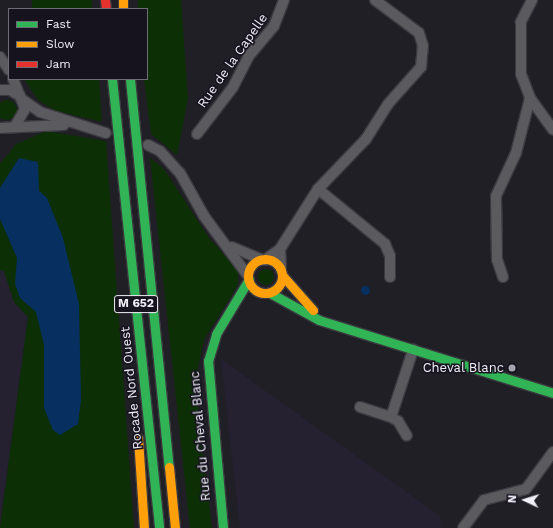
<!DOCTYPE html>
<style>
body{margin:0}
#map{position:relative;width:553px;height:528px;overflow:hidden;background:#201f26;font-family:"Work Sans",sans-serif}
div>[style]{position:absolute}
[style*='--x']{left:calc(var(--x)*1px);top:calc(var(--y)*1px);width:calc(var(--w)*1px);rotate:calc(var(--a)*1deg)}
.built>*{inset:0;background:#252131}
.green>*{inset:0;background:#0c2f05;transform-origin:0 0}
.round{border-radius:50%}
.water>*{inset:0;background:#073060}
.roads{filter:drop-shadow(1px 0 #3c3a41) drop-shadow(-1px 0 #3c3a41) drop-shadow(0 1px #3c3a41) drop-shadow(0 -1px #3c3a41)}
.street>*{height:10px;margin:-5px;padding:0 5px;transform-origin:5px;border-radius:5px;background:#5b5a5f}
.fast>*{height:9px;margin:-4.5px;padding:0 4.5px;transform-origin:4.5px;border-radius:4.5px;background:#30b455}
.slow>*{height:9px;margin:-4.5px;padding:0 4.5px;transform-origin:4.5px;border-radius:4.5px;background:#ff9f0a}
.slow>.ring{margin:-4.5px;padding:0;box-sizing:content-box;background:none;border:9px solid #ff9f0a;border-radius:50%}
.jam>*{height:9px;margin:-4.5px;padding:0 4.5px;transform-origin:4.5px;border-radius:4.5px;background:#e5322d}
.dots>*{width:11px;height:11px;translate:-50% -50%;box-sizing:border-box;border:2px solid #16131f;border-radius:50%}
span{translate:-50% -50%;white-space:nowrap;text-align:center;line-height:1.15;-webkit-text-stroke:3px #16131f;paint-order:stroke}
.shield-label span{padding:1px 3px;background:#16131f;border:1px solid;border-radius:3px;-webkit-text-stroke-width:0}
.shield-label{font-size:12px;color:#f0eef7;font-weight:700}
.street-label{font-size:13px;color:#f0eef7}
.poi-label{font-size:13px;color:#f0eef7}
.right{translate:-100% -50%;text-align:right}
.legend{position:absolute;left:8px;top:8px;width:140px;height:72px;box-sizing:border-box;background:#16131f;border:1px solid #6d6b75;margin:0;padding:5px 7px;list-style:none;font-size:12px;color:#f0eef7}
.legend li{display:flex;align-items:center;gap:8px;height:20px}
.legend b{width:20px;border:1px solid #6d6b75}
.north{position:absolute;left:505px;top:480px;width:40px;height:40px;-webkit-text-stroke:3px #16131f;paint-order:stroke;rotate:274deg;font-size:11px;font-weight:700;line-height:16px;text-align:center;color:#f0eef7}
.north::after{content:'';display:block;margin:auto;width:14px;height:18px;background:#f0eef7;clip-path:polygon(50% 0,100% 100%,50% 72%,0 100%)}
</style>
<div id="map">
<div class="built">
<div style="clip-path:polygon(0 270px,4px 271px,14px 302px,28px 317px,0 524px)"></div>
<div style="clip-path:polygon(221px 359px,440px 516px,441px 528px,240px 528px)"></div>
</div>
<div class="green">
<div style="left:32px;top:0;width:60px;height:9px"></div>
<div style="clip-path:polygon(138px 0,181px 0,188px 99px,177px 155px,151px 134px,144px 79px,147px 79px,147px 9px,138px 9px)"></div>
<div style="clip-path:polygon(24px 79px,99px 79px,102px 122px,56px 111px,39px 101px)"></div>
<div class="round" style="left:-3px;top:100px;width:20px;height:20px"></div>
<div style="clip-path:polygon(46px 131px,106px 141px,134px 528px,0 528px,28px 317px,14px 302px,4px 271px,0 270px,0 164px,16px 144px)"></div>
<div style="clip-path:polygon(150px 158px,164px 169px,209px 238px,238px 270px,238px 285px,204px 340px,198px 367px,199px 420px,212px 528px,190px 528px)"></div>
<div class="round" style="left:258px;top:269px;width:16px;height:16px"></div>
</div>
<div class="water">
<div style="clip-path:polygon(19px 158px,38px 162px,39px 191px,47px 198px,63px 238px,79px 304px,81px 400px,78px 424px,60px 435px,53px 430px,44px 408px,44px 345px,36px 312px,20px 298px,15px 284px,17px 258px,0 219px,0 188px)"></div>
<div class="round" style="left:360.5px;top:285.5px;width:9px;height:9px"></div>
</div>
<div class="roads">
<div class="street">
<div style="--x:532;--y:0;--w:25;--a:117"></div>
<div style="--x:521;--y:22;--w:52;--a:90"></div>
<div style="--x:521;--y:74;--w:26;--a:69"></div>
<div style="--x:530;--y:98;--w:39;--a:54"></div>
<div style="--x:0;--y:57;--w:16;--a:55"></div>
<div style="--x:13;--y:79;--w:32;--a:68"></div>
<div style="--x:25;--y:109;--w:20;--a:120"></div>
<div style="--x:0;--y:90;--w:10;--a:0"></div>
<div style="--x:10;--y:90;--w:12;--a:31"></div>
<div style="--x:23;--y:100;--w:21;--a:35"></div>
<div style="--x:40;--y:112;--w:69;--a:17.7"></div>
<div style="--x:0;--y:128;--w:64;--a:-2.7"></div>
<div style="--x:197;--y:134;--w:59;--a:-52.5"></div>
<div style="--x:233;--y:87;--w:34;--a:-63"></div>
<div style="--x:248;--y:57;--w:40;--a:-50"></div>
<div style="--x:274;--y:26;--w:28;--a:-69"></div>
<div style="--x:148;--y:145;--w:13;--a:27"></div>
<div style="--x:160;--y:151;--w:30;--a:48"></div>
<div style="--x:180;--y:173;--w:49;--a:60.8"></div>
<div style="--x:204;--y:216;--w:74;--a:53.7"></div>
<div style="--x:318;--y:189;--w:87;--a:39.4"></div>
<div style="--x:385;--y:244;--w:13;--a:67"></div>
<div style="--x:390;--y:256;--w:21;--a:90"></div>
<div style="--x:232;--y:247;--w:33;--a:23"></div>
<div style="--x:280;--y:249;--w:21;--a:87"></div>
<div style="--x:265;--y:260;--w:19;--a:-36"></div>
<div style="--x:280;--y:249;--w:71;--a:-57.7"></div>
<div style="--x:318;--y:189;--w:69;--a:-46.2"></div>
<div style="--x:366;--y:139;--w:41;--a:-57.8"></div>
<div style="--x:388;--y:104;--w:50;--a:-48.3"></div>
<div style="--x:421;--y:67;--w:21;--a:-85"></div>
<div style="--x:423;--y:46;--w:14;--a:-107"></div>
<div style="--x:419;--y:33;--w:55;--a:-143.1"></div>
<div style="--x:503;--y:277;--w:18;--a:-109"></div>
<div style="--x:497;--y:260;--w:64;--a:-90.9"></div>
<div style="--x:496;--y:196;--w:47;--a:-65.1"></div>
<div style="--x:516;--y:153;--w:57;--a:-75.7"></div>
<div style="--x:360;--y:407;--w:33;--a:18"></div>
<div style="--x:391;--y:417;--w:71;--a:-71.8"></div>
<div style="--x:391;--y:417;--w:8;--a:30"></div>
<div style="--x:398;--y:421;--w:17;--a:59"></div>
<div style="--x:463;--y:528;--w:35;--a:-53"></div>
<div style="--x:484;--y:500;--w:43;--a:-14.7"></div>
<div style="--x:526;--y:489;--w:46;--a:-53.9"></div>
</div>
<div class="fast">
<div style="--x:112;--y:79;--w:451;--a:84"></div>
<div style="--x:130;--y:79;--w:390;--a:84.3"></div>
<div style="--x:270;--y:293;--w:56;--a:28.9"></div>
<div style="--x:319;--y:320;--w:245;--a:17.3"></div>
<div style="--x:223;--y:528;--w:168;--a:-95.1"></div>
<div style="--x:208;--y:361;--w:28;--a:-73"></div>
<div style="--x:216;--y:334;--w:64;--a:-59"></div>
</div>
<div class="slow">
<div style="--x:123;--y:0;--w:9;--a:90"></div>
<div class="ring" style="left:248px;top:259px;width:25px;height:25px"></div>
<div style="--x:282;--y:275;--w:47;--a:48.5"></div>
<div style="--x:138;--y:438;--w:90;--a:86.2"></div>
<div style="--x:169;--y:467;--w:61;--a:84.4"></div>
</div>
<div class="jam">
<div style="--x:105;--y:0;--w:9;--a:84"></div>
</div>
</div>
<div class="dots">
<div style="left:512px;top:368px;background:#a7a6ae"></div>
</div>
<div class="shield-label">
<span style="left:136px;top:304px">M 652</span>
</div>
<div class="street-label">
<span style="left:233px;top:61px;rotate:-55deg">Rue de la Capelle</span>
<span style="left:132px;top:388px;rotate:-96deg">Rocade Nord Ouest</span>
<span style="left:201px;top:436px;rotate:-95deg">Rue du Cheval Blanc</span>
</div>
<div class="poi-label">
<span class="right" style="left:504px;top:368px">Cheval Blanc</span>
</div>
<ul class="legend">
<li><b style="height:5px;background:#30b455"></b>Fast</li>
<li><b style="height:5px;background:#ff9f0a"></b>Slow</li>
<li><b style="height:5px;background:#e5322d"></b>Jam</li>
</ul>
<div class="north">N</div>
</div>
